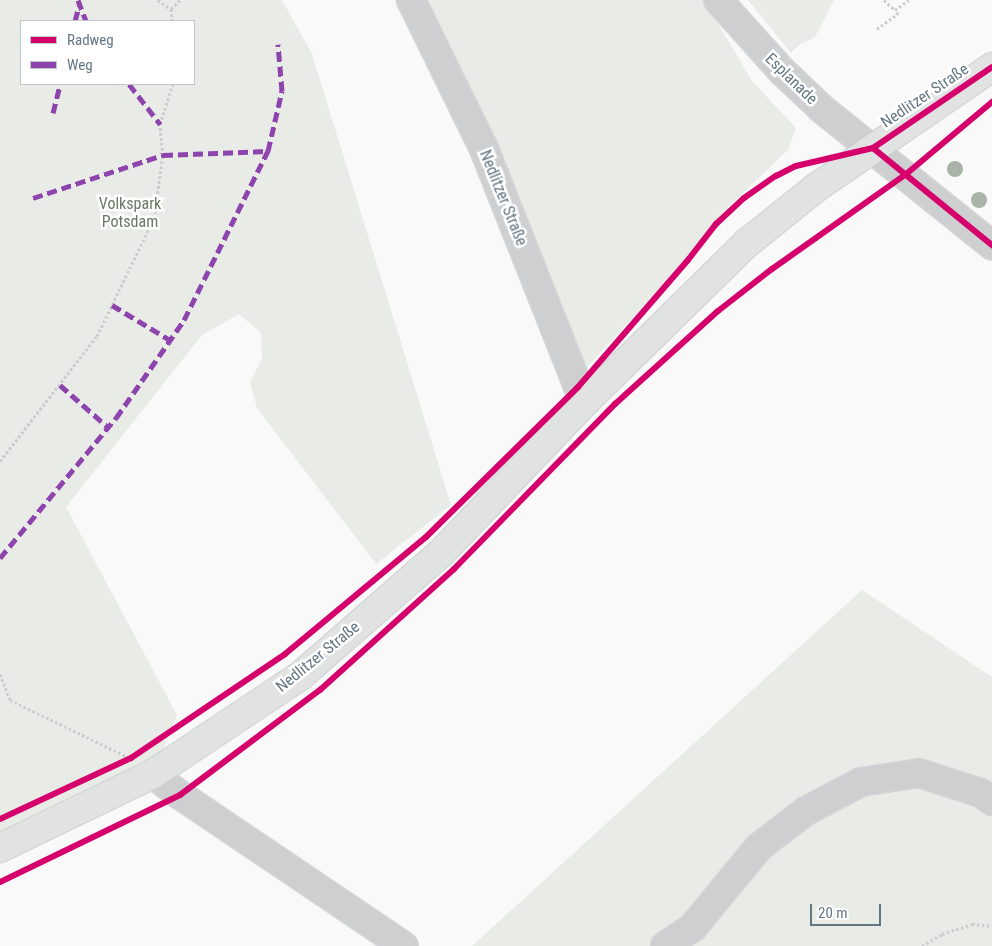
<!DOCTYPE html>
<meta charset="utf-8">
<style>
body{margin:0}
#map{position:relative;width:992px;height:946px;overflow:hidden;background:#f9f9f9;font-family:"Roboto Condensed",sans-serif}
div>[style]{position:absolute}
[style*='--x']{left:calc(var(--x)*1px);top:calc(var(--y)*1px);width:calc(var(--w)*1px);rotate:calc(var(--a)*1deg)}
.green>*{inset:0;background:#e8ebe6}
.path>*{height:3px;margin-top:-1.5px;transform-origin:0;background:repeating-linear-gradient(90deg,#cbcccd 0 2.5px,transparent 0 5px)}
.roads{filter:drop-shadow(1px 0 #d5d6d7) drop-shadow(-1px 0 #d5d6d7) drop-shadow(0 1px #d5d6d7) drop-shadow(0 -1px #d5d6d7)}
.minor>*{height:28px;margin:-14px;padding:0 14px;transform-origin:14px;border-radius:14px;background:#cecfd0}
.major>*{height:28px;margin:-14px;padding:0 14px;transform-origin:14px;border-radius:14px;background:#e1e2e2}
.quiet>*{height:5px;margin-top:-2.5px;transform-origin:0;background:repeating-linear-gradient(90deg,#8e44ad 0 10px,transparent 0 15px)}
.cycleway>*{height:6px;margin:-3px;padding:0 3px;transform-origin:3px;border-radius:3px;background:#d6006c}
.trees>*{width:16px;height:16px;margin:-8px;border-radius:50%;background:#a9b3a7}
span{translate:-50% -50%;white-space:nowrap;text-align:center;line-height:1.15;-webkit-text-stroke:5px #fff;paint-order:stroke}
.street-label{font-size:16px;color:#657683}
.park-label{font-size:16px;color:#687a64}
.legend{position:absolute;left:20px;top:20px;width:175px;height:65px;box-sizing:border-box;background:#fff;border:1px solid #c1c8cd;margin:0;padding:6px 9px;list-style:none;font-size:15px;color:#657683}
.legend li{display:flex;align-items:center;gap:10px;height:25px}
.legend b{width:25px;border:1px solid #c1c8cd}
.scale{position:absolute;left:810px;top:904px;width:71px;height:22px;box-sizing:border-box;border:2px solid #657683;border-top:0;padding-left:6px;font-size:15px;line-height:18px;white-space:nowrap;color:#657683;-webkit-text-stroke:4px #fff;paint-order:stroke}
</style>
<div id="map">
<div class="green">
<div style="clip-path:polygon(evenodd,0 0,282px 0,312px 54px,451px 505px,376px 564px,257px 408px,250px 382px,262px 359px,261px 333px,239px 314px,202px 335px,66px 507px,177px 715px,153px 774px,0 848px,0 0,21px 21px,194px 21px,194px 84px,21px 84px,21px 21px)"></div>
<div style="clip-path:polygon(411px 0,704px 0,752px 81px,796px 128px,788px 150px,720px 215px,674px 273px,575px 380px)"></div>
<div style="clip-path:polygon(748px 0,834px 0,815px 37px,799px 45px,791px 53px)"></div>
<div style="clip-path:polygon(862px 590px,992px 677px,992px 946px,472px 946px)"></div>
</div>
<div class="path">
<div style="--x:158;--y:0;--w:16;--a:35"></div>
<div style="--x:171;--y:9;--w:12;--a:85"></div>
<div style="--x:884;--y:0;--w:15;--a:42"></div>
<div style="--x:171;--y:9;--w:13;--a:-45"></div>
<div style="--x:877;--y:29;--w:26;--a:-36"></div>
<div style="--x:898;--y:14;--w:5;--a:-127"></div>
<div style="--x:895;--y:10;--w:17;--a:-36"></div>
<div style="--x:0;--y:461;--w:158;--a:-52.2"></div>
<div style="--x:97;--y:336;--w:131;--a:-64.2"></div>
<div style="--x:154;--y:218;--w:64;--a:-81.9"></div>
<div style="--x:163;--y:155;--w:31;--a:-96"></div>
<div style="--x:160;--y:124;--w:42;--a:-72"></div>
<div style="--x:0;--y:674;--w:28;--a:69"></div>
<div style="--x:10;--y:700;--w:133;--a:25.8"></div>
<div style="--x:922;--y:946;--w:23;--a:-31"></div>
<div style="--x:942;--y:934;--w:32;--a:-18"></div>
<div style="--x:972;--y:924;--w:20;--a:6"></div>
</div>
<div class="roads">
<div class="minor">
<div style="--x:411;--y:0;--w:166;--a:63.9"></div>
<div style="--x:484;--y:149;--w:256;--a:68.4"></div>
<div style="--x:578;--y:387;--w:16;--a:55"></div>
<div style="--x:718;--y:0;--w:96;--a:48"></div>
<div style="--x:782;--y:71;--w:55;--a:43.5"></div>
<div style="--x:822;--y:109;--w:218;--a:38.7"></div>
<div style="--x:153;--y:774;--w:34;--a:38"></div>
<div style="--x:180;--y:795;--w:270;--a:34"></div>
<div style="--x:665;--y:946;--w:34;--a:-34"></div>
<div style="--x:693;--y:927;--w:104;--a:-50.5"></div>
<div style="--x:759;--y:847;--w:59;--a:-37.5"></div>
<div style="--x:806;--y:811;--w:62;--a:-27.8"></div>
<div style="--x:861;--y:782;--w:59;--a:-8.8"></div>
<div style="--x:919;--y:773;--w:65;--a:17.9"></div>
<div style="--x:981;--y:793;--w:14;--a:36"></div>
</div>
<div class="major">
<div style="--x:0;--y:848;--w:170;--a:-25.8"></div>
<div style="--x:153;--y:774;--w:177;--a:-33.7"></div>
<div style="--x:300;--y:676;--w:189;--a:-41.1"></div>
<div style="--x:442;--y:552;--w:210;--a:-46.4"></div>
<div style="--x:587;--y:400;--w:224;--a:-44.5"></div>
<div style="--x:747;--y:243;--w:90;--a:-38.7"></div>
<div style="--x:817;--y:187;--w:212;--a:-34.4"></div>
</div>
</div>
<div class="quiet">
<div style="--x:78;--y:0;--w:22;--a:69"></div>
<div style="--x:75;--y:21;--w:16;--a:-75"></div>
<div style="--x:129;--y:84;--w:51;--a:52.2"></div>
<div style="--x:53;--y:113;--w:30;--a:-76"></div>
<div style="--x:33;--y:198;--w:137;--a:-18.3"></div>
<div style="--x:163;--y:155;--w:105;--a:-2.2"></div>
<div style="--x:112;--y:305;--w:68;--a:31.1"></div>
<div style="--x:60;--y:385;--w:65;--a:41.3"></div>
<div style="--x:0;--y:558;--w:182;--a:-50.4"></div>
<div style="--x:116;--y:418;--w:119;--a:-55.2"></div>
<div style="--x:184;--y:320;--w:189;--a:-63.6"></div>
<div style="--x:268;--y:151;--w:62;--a:-76.9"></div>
<div style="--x:282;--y:91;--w:47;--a:-94.9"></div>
</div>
<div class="cycleway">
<div style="--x:873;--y:148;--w:154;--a:39.2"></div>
<div style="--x:0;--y:819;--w:145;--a:-25"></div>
<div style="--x:131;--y:758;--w:186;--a:-34"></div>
<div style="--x:285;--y:654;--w:183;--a:-39.7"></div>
<div style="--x:426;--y:537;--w:214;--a:-44.6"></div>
<div style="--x:578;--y:387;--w:168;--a:-49.1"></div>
<div style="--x:688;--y:260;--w:46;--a:-52.1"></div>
<div style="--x:716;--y:224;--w:38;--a:-43"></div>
<div style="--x:744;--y:198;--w:39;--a:-35"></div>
<div style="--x:776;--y:176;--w:22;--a:-27"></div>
<div style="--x:796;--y:166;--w:79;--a:-13.2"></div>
<div style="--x:873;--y:148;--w:144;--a:-34.2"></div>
<div style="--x:0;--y:882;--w:200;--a:-25.8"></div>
<div style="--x:180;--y:795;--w:175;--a:-36.9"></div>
<div style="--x:320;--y:690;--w:181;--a:-42.1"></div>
<div style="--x:454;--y:569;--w:231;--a:-45.7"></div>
<div style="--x:615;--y:404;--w:139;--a:-42.1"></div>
<div style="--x:718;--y:311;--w:68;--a:-37.9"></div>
<div style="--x:772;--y:269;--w:163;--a:-35.3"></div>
<div style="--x:905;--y:175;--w:114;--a:-40"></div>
</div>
<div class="trees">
<div style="left:955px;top:169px"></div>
<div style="left:979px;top:200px"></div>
</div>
<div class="street-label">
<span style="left:791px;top:79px;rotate:44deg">Esplanade</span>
<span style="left:925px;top:96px;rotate:-34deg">Nedlitzer Straße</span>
<span style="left:503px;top:198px;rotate:68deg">Nedlitzer Straße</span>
<span style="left:318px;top:657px;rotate:-39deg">Nedlitzer Straße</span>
</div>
<div class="park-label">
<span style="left:130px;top:213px">Volkspark<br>Potsdam</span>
</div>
<ul class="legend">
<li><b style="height:6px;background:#d6006c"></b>Radweg</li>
<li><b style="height:6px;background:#8e44ad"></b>Weg</li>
</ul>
<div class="scale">20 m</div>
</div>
